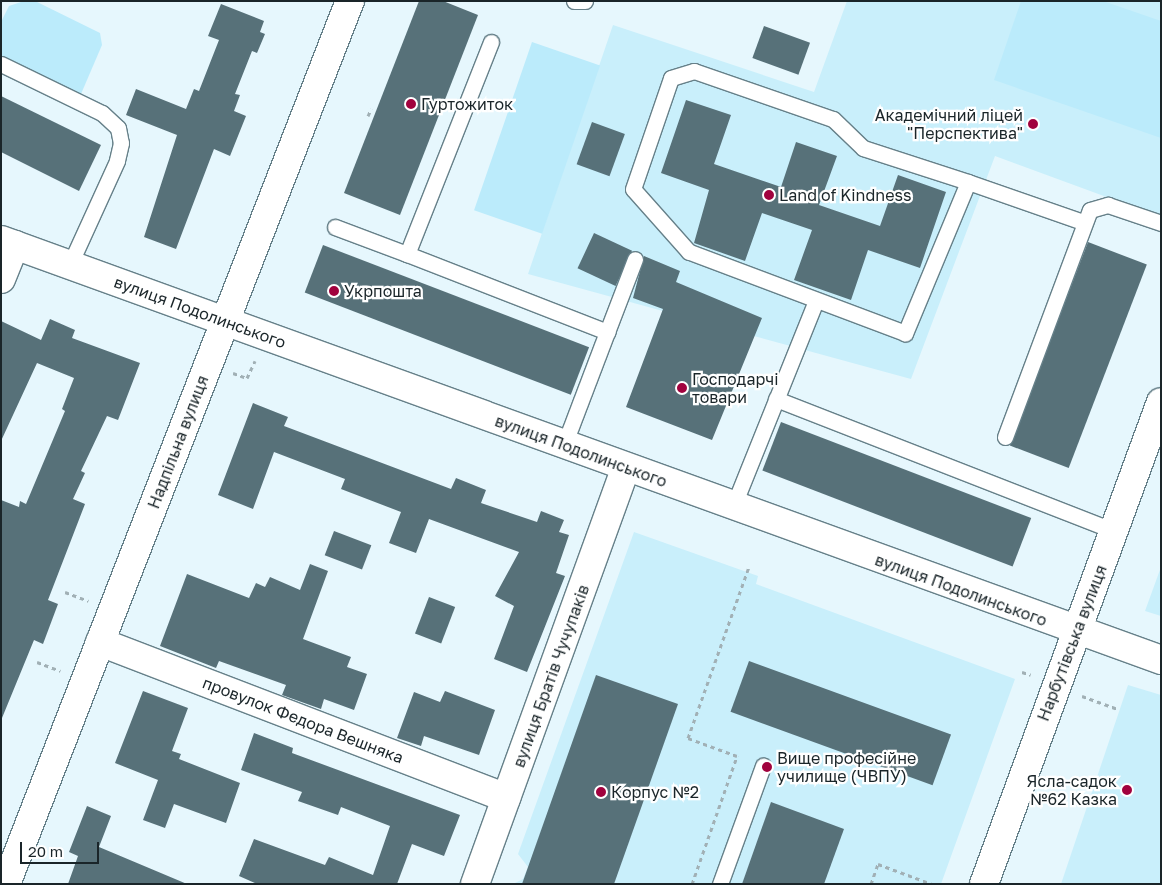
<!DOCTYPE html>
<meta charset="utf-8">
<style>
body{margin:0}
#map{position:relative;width:1162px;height:885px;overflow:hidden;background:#e6f7fd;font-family:"Golos Text",sans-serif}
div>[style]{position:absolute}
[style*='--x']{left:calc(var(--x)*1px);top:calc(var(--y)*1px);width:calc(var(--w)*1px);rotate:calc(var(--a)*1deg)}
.built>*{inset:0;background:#c9effb}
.green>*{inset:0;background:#bbebfb;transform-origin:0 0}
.building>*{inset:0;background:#577179;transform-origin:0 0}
.path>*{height:3px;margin-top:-1.5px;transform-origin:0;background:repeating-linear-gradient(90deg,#a1b0b5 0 4px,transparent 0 8px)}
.roads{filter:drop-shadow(1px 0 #668089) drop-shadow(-1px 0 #668089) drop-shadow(0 1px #668089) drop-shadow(0 -1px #668089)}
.lane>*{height:15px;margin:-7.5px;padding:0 7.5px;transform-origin:7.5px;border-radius:7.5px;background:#fff}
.street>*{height:28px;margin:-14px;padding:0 14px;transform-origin:14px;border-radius:14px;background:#fff}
.dots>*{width:14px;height:14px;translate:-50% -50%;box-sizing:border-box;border:2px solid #fff;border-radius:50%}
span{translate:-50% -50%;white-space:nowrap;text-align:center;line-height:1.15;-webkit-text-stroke:4.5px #fff;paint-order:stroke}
.poi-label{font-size:16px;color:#1a2529}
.left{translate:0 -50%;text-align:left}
.right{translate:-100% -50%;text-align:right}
.street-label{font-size:16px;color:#1a2529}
.frame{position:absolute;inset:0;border:2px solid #1a2529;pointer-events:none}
.scale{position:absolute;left:20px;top:842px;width:79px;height:22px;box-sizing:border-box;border:2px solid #1a2529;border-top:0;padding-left:6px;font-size:15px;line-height:18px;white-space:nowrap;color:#1a2529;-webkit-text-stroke:4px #fff;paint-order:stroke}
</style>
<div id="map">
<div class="built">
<div style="clip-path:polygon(847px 1px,1161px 1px,1161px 217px,995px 156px,911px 379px,528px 274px,613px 25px,814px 92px)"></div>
<div style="clip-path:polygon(634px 532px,758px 576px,756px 584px,1015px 679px,941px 884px,513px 884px,523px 879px,528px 867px,518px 854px)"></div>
<div style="clip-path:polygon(1161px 567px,1161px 616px,1145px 611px)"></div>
<div style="clip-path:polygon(1128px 685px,1161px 695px,1161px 884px,1061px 884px)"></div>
</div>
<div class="green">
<div style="clip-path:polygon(24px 1px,35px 1px,100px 33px,102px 45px,81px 94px,1px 56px,1px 22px,9px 6px)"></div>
<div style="clip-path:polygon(1021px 1px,1103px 1px,1161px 21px,1161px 138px,994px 80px)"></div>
<div style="left:532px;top:42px;width:72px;height:178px;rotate:19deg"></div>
</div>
<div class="building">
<div style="clip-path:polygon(419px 1px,443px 1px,478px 15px,400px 215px,344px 193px)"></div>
<div style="clip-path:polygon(221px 4px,264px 21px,260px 32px,265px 34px,257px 53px,252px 51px,235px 94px,240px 95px,234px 111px,246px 116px,230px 156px,214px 149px,176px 249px,144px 237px,177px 135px,126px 115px,136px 89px,186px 109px,194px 89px,199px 91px,219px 40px,208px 36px)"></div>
<div style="left:764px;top:26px;width:49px;height:34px;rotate:20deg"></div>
<div style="clip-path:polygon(1px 96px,101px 145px,79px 191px,1px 152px)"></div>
<div style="clip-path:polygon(686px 100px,731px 115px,714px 164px,781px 187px,796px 142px,837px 156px,819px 205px,880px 226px,898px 175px,946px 192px,920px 268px,868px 250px,851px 300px,794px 280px,812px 230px,762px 213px,745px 261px,694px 243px,709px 190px,661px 173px)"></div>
<div style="left:592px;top:122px;width:35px;height:45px;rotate:20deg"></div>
<div style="left:594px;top:233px;width:42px;height:39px;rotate:25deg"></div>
<div style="left:1088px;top:242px;width:63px;height:218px;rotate:21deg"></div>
<div style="left:323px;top:245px;width:285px;height:51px;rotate:21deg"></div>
<div style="clip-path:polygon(644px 256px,680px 271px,676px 282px,762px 318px,712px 440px,626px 407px,663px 309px,633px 298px)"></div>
<div style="clip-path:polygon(50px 319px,75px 330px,72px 338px,140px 363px,118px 420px,107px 416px,81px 471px,85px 473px,73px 499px,85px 504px,48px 600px,58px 604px,43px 644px,34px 640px,2px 718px,1px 500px,19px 507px,20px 501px,26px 504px,65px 411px,62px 409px,74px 378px,37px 363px,1px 441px,1px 321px,41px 340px)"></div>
<div style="clip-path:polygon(253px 403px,288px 417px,284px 426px,451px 489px,456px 478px,486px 490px,481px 503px,537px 522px,541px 511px,564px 520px,559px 532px,569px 535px,556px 573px,565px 576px,527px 672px,494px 659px,514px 606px,495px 596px,519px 552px,429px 519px,416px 553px,389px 543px,401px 512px,341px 489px,345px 479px,274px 452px,253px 509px,218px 495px)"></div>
<div style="left:781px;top:422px;width:268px;height:52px;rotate:21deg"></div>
<div style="left:334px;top:531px;width:40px;height:26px;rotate:21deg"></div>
<div style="clip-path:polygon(310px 564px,328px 571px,303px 639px,351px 657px,347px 667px,367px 674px,354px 710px,324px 699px,321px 709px,282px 695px,286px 685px,219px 661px,216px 668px,160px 646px,187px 574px,249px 598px,256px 583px,265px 587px,270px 577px,300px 590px)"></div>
<div style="left:429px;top:597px;width:28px;height:39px;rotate:21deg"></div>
<div style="left:749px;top:661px;width:215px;height:54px;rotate:20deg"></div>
<div style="clip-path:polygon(596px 675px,678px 704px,614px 884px,522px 884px)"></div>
<div style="clip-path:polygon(143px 691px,188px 708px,172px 751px,181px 754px,179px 759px,240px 783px,226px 823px,174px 804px,165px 828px,143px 820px,158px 780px,115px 763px)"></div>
<div style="clip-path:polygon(445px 691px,495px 710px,479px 755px,424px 736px,421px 746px,397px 738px,414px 692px,440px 702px)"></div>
<div style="clip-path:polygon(254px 733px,293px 748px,292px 753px,460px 815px,444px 856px,412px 844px,397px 884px,257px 884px,239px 876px,254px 839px,325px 865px,329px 857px,373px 875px,390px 826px,341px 807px,338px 815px,298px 801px,302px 792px,241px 770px)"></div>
<div style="clip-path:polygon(771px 802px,844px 829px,824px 884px,742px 884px)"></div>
<div style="clip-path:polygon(87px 806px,111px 816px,99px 847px,187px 884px,68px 884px,78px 856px,69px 852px)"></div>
</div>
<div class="path">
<div style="--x:368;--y:116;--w:8;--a:-67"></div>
<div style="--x:233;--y:373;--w:15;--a:20"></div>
<div style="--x:247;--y:378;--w:19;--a:-65"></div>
<div style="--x:65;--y:592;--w:25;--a:21"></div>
<div style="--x:37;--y:662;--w:25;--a:21"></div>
<div style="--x:1022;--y:672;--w:9;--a:18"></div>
<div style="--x:1082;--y:696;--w:38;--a:20"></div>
<div style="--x:692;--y:884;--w:136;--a:-70.6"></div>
<div style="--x:737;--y:756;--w:52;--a:-159.8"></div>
<div style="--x:688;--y:738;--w:182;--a:-70.4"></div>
<div style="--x:871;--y:884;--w:21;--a:-71"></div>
<div style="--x:878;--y:864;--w:58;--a:20.3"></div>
</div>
<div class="roads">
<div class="lane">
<div style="--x:574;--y:1;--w:11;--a:0"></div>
<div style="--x:491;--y:42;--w:228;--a:111.6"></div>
<div style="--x:407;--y:254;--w:215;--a:21.3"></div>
<div style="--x:607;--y:332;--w:121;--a:110.8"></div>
<div style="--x:1;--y:64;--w:112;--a:25.9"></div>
<div style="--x:102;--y:113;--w:22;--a:43"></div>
<div style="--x:118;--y:128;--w:15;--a:79"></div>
<div style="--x:121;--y:143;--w:18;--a:103"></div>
<div style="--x:117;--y:161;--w:113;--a:114.5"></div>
<div style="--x:968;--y:182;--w:164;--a:112.6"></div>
<div style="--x:905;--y:333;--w:231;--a:-159.4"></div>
<div style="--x:689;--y:252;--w:84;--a:-131.6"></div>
<div style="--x:633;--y:189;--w:117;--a:-71.1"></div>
<div style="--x:671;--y:78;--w:24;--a:-17"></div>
<div style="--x:694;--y:71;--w:147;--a:19.1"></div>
<div style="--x:833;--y:119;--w:42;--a:44"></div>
<div style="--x:863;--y:148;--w:110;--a:17.9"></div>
<div style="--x:968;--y:182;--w:122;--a:19.2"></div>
<div style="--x:335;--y:227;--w:77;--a:20.6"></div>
<div style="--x:607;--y:332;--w:78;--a:-69"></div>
<div style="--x:776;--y:399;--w:364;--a:21.3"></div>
<div style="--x:1005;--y:437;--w:242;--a:-69.5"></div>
<div style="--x:1090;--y:210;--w:19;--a:-16"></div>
<div style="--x:1108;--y:205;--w:56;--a:18.8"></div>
<div style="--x:733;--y:507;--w:222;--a:-68.1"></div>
<div style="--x:720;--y:884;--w:126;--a:-70"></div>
</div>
<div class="street">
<div style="--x:1;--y:240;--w:1234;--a:19.9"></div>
<div style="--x:1;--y:279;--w:37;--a:-68"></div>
<div style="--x:100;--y:642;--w:435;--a:21"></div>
<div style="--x:6;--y:884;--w:948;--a:-68.72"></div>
<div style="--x:475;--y:884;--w:443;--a:-70.1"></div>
<div style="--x:984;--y:884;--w:513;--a:-69.84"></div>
</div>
</div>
<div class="dots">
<div style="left:411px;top:104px;background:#a1023e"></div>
<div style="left:1033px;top:124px;background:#a1023e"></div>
<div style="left:769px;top:195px;background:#a1023e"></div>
<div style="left:334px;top:291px;background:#a1023e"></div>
<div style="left:682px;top:388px;background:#a1023e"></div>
<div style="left:767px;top:767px;background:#a1023e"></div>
<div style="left:1127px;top:790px;background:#a1023e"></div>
<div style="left:601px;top:792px;background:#a1023e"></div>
</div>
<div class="poi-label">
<span class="left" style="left:421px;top:104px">Гуртожиток</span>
<span class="right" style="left:1023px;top:124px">Академічний ліцей<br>"Перспектива"</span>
<span class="left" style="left:779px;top:195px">Land of Kindness</span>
<span class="left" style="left:344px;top:291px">Укрпошта</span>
<span class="left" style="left:692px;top:388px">Господарчі<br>товари</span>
<span class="left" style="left:777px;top:767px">Вище професійне<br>училище (ЧВПУ)</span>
<span class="right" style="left:1117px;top:790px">Ясла-садок<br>№62 Казка</span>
<span class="left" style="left:611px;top:792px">Корпус №2</span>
</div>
<div class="street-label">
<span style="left:200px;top:312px;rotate:20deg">вулиця Подолинського</span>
<span style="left:178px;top:442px;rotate:-69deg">Надпільна вулиця</span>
<span style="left:581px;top:451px;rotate:20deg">вулиця Подолинського</span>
<span style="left:961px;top:590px;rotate:20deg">вулиця Подолинського</span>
<span style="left:1072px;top:643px;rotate:-69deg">Нарбутівська вулиця</span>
<span style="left:551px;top:676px;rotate:-70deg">вулиця Братів Чучупаків</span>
<span style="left:303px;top:720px;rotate:21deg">провулок Федора Вешняка</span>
</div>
<div class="frame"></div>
<div class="scale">20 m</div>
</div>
